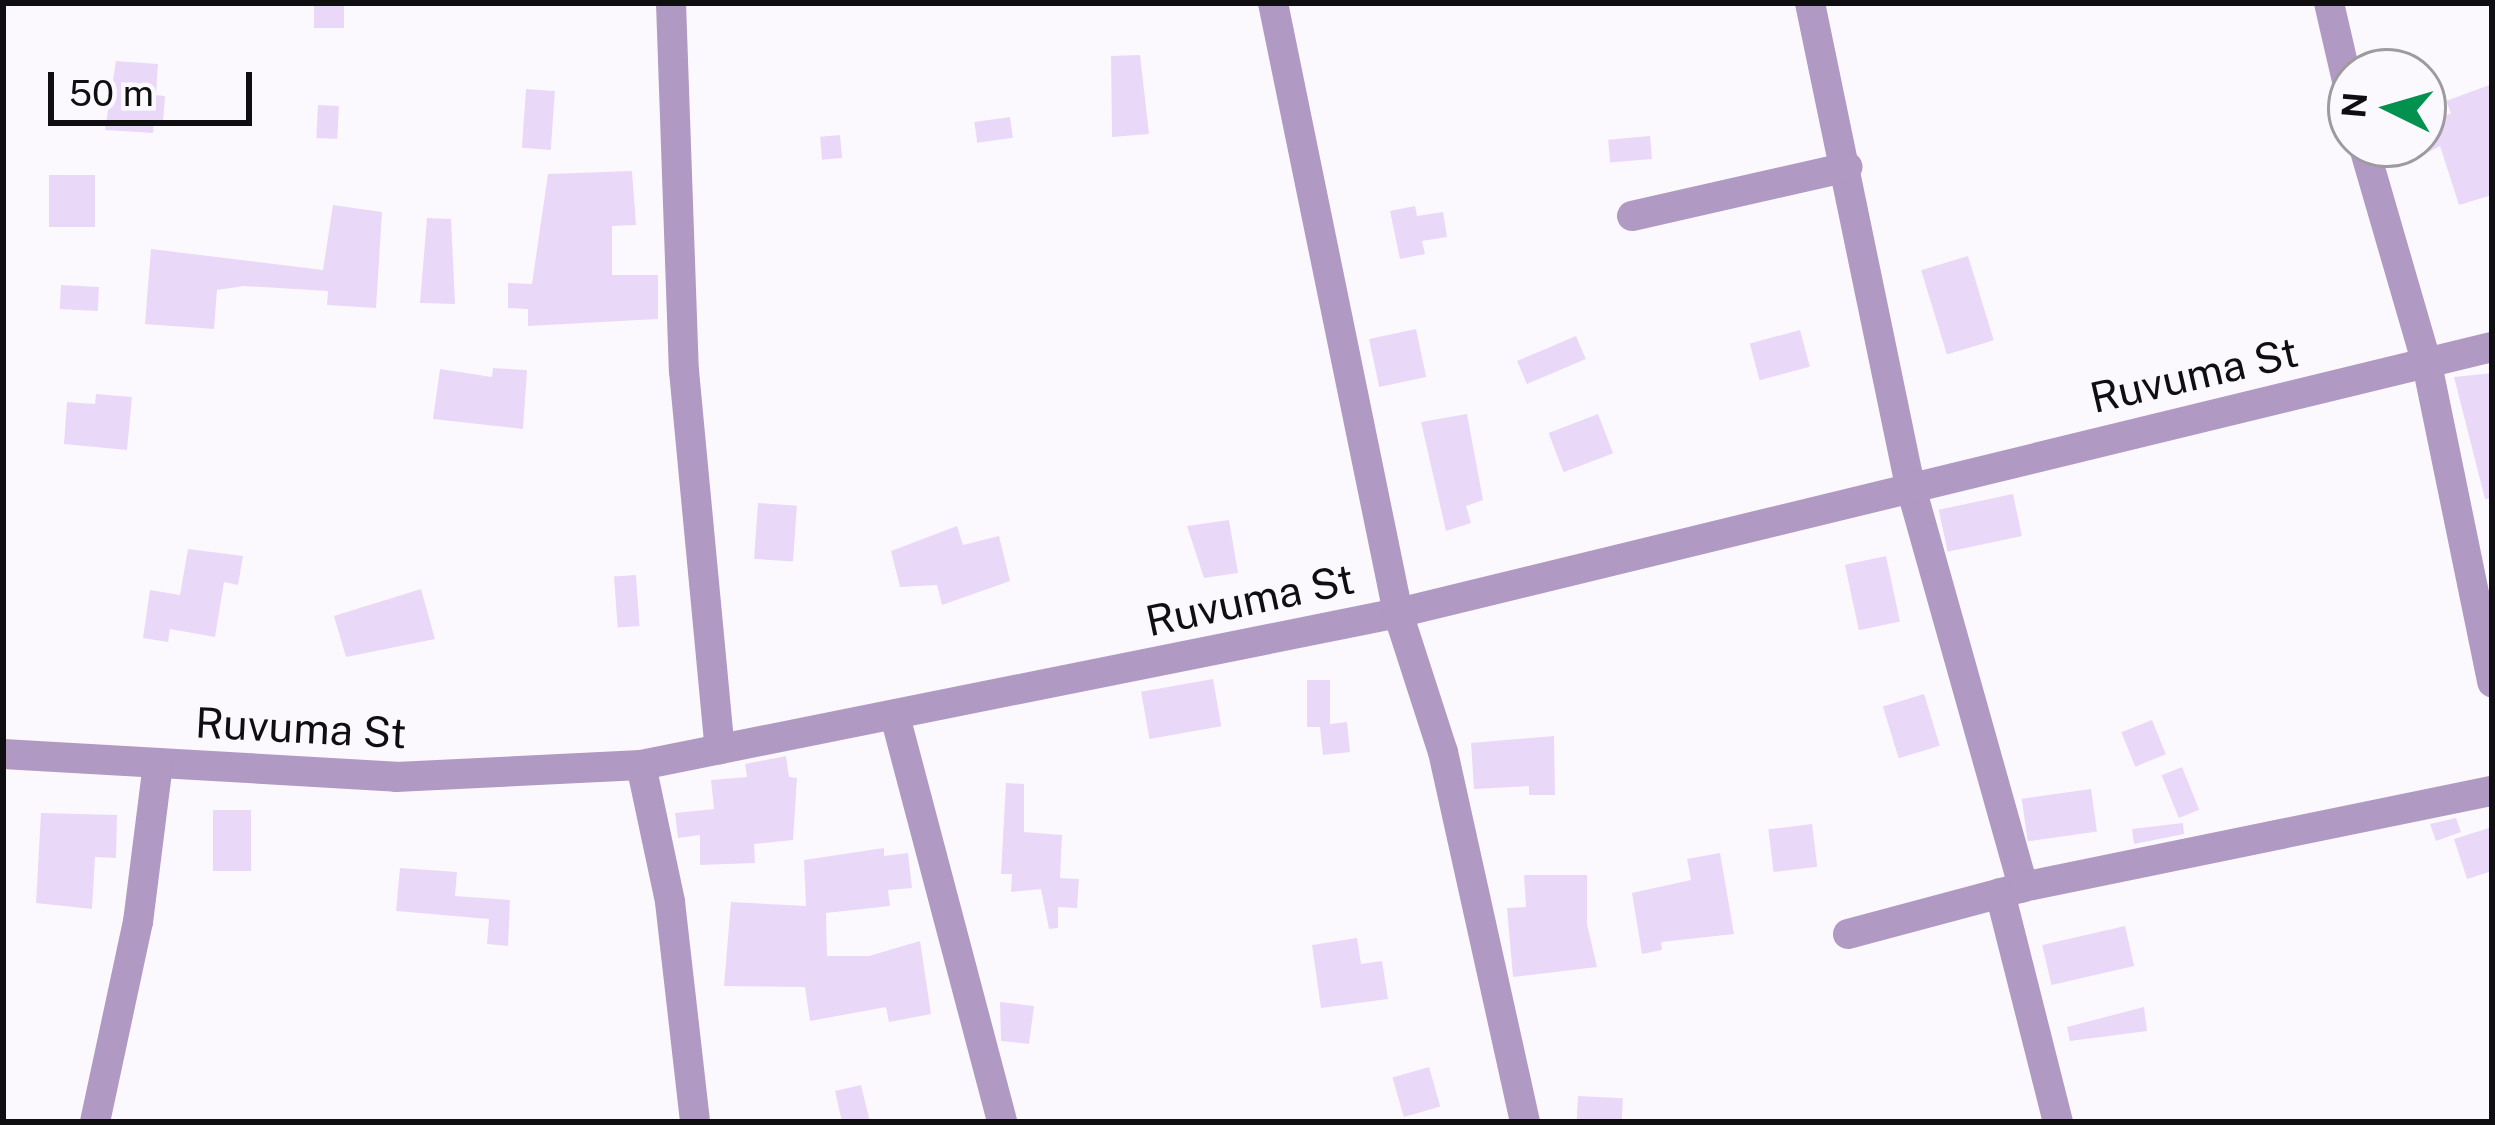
<!DOCTYPE html>
<style>
body{margin:0}
#map{position:relative;width:2495px;height:1125px;overflow:hidden;background:#fcf9fe;font-family:"Public Sans",sans-serif}
div>[style]{position:absolute}
[style*='--x']{left:calc(var(--x)*1px);top:calc(var(--y)*1px);width:calc(var(--w)*1px);rotate:calc(var(--a)*1deg)}
.building>*{inset:0;background:#ead8f9;transform-origin:0 0}
.street>*{height:30px;margin:-15px;padding:0 15px;transform-origin:15px;border-radius:15px;background:#b099c2}
span{translate:-50% -50%;white-space:nowrap;text-align:center;line-height:1.15;-webkit-text-stroke:10px #fcf9fe;paint-order:stroke}
.street-label{font-size:42px;color:#0f0e10}
.frame{position:absolute;inset:0;border:6px solid #0f0e10;pointer-events:none}
.north{position:absolute;left:2327px;top:48px;width:120px;height:120px;box-sizing:border-box;background:#fcf9fe;border:3px solid #9d9b9f;border-radius:50%;rotate:275deg;font-size:33px;font-weight:700;line-height:48px;text-align:center;color:#0f0e10}
.north::after{content:'';display:block;margin:auto;width:42px;height:54px;background:#039150;clip-path:polygon(50% 0,100% 100%,50% 72%,0 100%)}
.scale{position:absolute;left:48px;top:72px;width:204px;height:54px;box-sizing:border-box;border:6px solid #0f0e10;border-top:0;padding-left:15px;font-size:36px;line-height:42px;white-space:nowrap;color:#0f0e10;-webkit-text-stroke:9px #fcf9fe;paint-order:stroke}
</style>
<div id="map">
<div class="building">
<div style="left:314px;top:3px;width:30px;height:25px"></div>
<div style="clip-path:polygon(1140px 55px,1149px 134px,1112px 137px,1111px 56px)"></div>
<div style="clip-path:polygon(116px 61px,158px 64px,156px 95px,165px 96px,163px 122px,154px 122px,153px 133px,105px 130px)"></div>
<div style="clip-path:polygon(2492px 84px,2492px 195px,2459px 205px,2440px 146px,2423px 155px,2423px 127px,2451px 113px,2446px 101px)"></div>
<div style="left:526px;top:89px;width:29px;height:59px;rotate:4deg"></div>
<div style="left:318px;top:105px;width:21px;height:33px;rotate:3deg"></div>
<div style="left:1010px;top:117px;width:21px;height:36px;rotate:82deg"></div>
<div style="left:840px;top:135px;width:23px;height:20px;rotate:85deg"></div>
<div style="left:1650px;top:136px;width:23px;height:42px;rotate:85deg"></div>
<div style="clip-path:polygon(632px 171px,636px 225px,612px 226px,612px 275px,658px 275px,658px 319px,528px 326px,528px 309px,508px 308px,508px 283px,532px 284px,548px 174px)"></div>
<div style="left:95px;top:175px;width:52px;height:46px;rotate:90deg"></div>
<div style="clip-path:polygon(333px 205px,382px 212px,376px 308px,327px 305px,328px 291px,244px 286px,217px 290px,214px 329px,145px 324px,151px 249px,323px 270px)"></div>
<div style="clip-path:polygon(1415px 206px,1417px 216px,1443px 212px,1447px 237px,1422px 241px,1425px 254px,1400px 259px,1390px 211px)"></div>
<div style="clip-path:polygon(427px 218px,451px 219px,455px 304px,420px 303px)"></div>
<div style="left:1968px;top:256px;width:88px;height:49px;rotate:73deg"></div>
<div style="left:61px;top:285px;width:38px;height:24px;rotate:3deg"></div>
<div style="left:1416px;top:329px;width:49px;height:48px;rotate:78deg"></div>
<div style="left:1800px;top:330px;width:38px;height:52px;rotate:75deg"></div>
<div style="left:1576px;top:336px;width:25px;height:64px;rotate:67deg"></div>
<div style="clip-path:polygon(493px 368px,527px 370px,523px 429px,433px 419px,440px 369px,492px 377px)"></div>
<div style="clip-path:polygon(2492px 373px,2492px 498px,2485px 499px,2454px 377px)"></div>
<div style="clip-path:polygon(96px 394px,132px 397px,127px 450px,64px 444px,67px 402px,95px 404px)"></div>
<div style="clip-path:polygon(1467px 414px,1483px 500px,1466px 506px,1471px 523px,1446px 531px,1421px 422px)"></div>
<div style="left:1598px;top:414px;width:42px;height:53px;rotate:69deg"></div>
<div style="left:2013px;top:494px;width:43px;height:76px;rotate:78deg"></div>
<div style="left:758px;top:503px;width:39px;height:56px;rotate:4deg"></div>
<div style="clip-path:polygon(1229px 520px,1238px 573px,1204px 578px,1187px 526px)"></div>
<div style="clip-path:polygon(957px 526px,963px 545px,999px 536px,1010px 581px,942px 605px,937px 585px,900px 587px,891px 551px)"></div>
<div style="clip-path:polygon(188px 549px,243px 556px,238px 585px,224px 582px,215px 637px,170px 629px,168px 642px,143px 638px,150px 590px,180px 595px)"></div>
<div style="left:1886px;top:556px;width:67px;height:42px;rotate:78deg"></div>
<div style="left:636px;top:575px;width:51px;height:22px;rotate:86deg"></div>
<div style="clip-path:polygon(421px 589px,435px 639px,346px 657px,334px 616px)"></div>
<div style="left:1213px;top:679px;width:48px;height:73px;rotate:80deg"></div>
<div style="clip-path:polygon(1307px 680px,1330px 680px,1330px 724px,1347px 722px,1350px 752px,1323px 755px,1320px 727px,1307px 727px)"></div>
<div style="left:1924px;top:694px;width:54px;height:43px;rotate:73deg"></div>
<div style="left:2152px;top:720px;width:37px;height:33px;rotate:68deg"></div>
<div style="clip-path:polygon(1554px 736px,1555px 795px,1529px 795px,1529px 786px,1474px 789px,1471px 743px)"></div>
<div style="clip-path:polygon(786px 756px,789px 777px,797px 778px,793px 840px,754px 844px,755px 863px,700px 865px,700px 835px,678px 838px,675px 813px,714px 809px,711px 780px,747px 777px,745px 764px)"></div>
<div style="left:2182px;top:767px;width:46px;height:22px;rotate:68deg"></div>
<div style="clip-path:polygon(1006px 783px,1024px 784px,1024px 832px,1062px 835px,1060px 878px,1079px 879px,1077px 908px,1058px 907px,1058px 928px,1049px 929px,1041px 889px,1011px 892px,1012px 874px,1001px 874px)"></div>
<div style="left:2091px;top:789px;width:43px;height:70px;rotate:82deg"></div>
<div style="left:213px;top:810px;width:38px;height:61px"></div>
<div style="clip-path:polygon(41px 813px,117px 815px,116px 858px,95px 857px,92px 909px,36px 903px)"></div>
<div style="clip-path:polygon(2456px 818px,2461px 832px,2436px 841px,2430px 824px)"></div>
<div style="clip-path:polygon(2183px 823px,2184px 834px,2134px 844px,2132px 829px)"></div>
<div style="left:1812px;top:824px;width:43px;height:44px;rotate:83deg"></div>
<div style="clip-path:polygon(2492px 827px,2492px 871px,2467px 879px,2454px 839px)"></div>
<div style="clip-path:polygon(884px 848px,884px 856px,908px 853px,912px 888px,888px 890px,890px 906px,826px 913px,827px 956px,869px 956px,920px 941px,931px 1014px,889px 1022px,886px 1007px,810px 1021px,805px 987px,724px 986px,731px 902px,806px 906px,804px 860px)"></div>
<div style="clip-path:polygon(1720px 853px,1734px 934px,1661px 942px,1662px 950px,1642px 954px,1632px 893px,1691px 880px,1687px 859px)"></div>
<div style="clip-path:polygon(400px 868px,457px 872px,455px 896px,510px 900px,508px 946px,487px 944px,489px 919px,396px 911px)"></div>
<div style="clip-path:polygon(1524px 875px,1587px 875px,1587px 924px,1597px 967px,1513px 977px,1507px 908px,1526px 907px)"></div>
<div style="left:2125px;top:926px;width:41px;height:85px;rotate:77deg"></div>
<div style="clip-path:polygon(1357px 938px,1361px 964px,1382px 961px,1388px 999px,1321px 1008px,1312px 945px)"></div>
<div style="clip-path:polygon(1000px 1002px,1034px 1006px,1029px 1044px,1001px 1041px)"></div>
<div style="clip-path:polygon(2144px 1007px,2147px 1031px,2070px 1041px,2067px 1027px)"></div>
<div style="left:1429px;top:1067px;width:41px;height:38px;rotate:74deg"></div>
<div style="clip-path:polygon(861px 1085px,870px 1122px,842px 1122px,835px 1091px)"></div>
<div style="left:1578px;top:1096px;width:45px;height:26px;rotate:3deg"></div>
</div>
<div class="street">
<div style="--x:671;--y:3;--w:368;--a:88"></div>
<div style="--x:684;--y:371;--w:380;--a:84.6"></div>
<div style="--x:1273;--y:3;--w:623;--a:78.42"></div>
<div style="--x:1398;--y:613;--w:146;--a:72.1"></div>
<div style="--x:1443;--y:752;--w:379;--a:77.5"></div>
<div style="--x:1810;--y:3;--w:491;--a:78.3"></div>
<div style="--x:1910;--y:484;--w:419;--a:74.3"></div>
<div style="--x:2329;--y:3;--w:98;--a:77"></div>
<div style="--x:2363;--y:144;--w:229;--a:73.8"></div>
<div style="--x:2427;--y:364;--w:325;--a:78.4"></div>
<div style="--x:1632;--y:216;--w:221;--a:-12.8"></div>
<div style="--x:895;--y:716;--w:420;--a:75.2"></div>
<div style="--x:3;--y:754;--w:394;--a:3.3"></div>
<div style="--x:396;--y:777;--w:245;--a:-2.8"></div>
<div style="--x:641;--y:765;--w:772;--a:-11.35"></div>
<div style="--x:1398;--y:613;--w:1126;--a:-13.67"></div>
<div style="--x:641;--y:765;--w:140;--a:78"></div>
<div style="--x:670;--y:902;--w:221;--a:83.5"></div>
<div style="--x:2000;--y:893;--w:236;--a:75.8"></div>
<div style="--x:1848;--y:934;--w:181;--a:-15"></div>
<div style="--x:2023;--y:887;--w:479;--a:-11.6"></div>
<div style="--x:95;--y:1122;--w:205;--a:-77.9"></div>
<div style="--x:138;--y:922;--w:159;--a:-82.8"></div>
</div>
<div class="street-label">
<span style="left:2194px;top:375px;rotate:-13deg">Ruvuma St</span>
<span style="left:1250px;top:600px;rotate:-12deg">Ruvuma St</span>
<span style="left:301px;top:728px;rotate:3deg">Ruvuma St</span>
</div>
<div class="frame"></div>
<div class="north">N</div>
<div class="scale">50 m</div>
</div>
